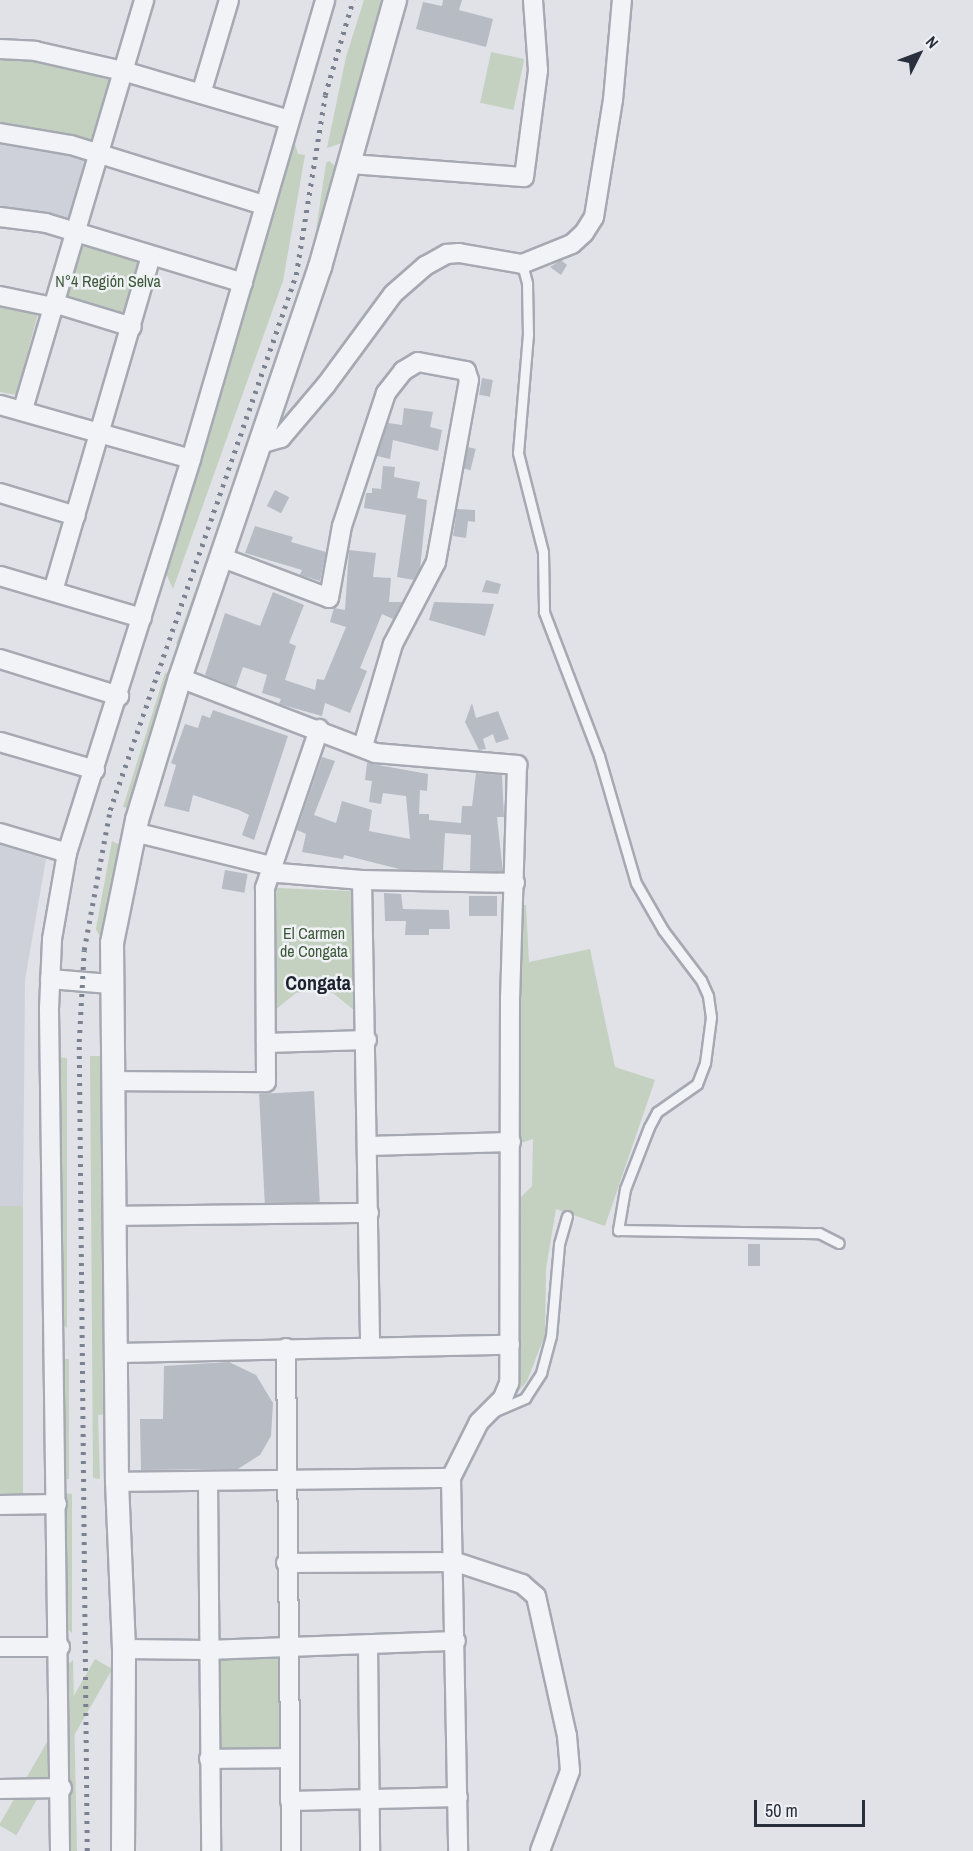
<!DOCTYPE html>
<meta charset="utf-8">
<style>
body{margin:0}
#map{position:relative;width:973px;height:1851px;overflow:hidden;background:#e0e2e8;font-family:"Archivo Narrow",sans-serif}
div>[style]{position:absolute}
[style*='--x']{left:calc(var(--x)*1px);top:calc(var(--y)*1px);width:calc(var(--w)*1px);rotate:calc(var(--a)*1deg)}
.built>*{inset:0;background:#ced1d9}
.green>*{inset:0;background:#c4d1c1;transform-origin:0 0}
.building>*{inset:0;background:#b7bbc4;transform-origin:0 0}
.roads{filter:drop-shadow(2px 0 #a6a9b2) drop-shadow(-2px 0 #a6a9b2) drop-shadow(0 2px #a6a9b2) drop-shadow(0 -2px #a6a9b2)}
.service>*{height:9px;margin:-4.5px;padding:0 4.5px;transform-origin:4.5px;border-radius:4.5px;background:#f2f3f6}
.minor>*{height:18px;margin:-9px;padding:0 9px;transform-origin:9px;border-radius:9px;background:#f2f3f6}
.tertiary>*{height:22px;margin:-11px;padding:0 11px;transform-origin:11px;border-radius:11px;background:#f2f3f6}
.rail>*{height:4.5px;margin-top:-2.25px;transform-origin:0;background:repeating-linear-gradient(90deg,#7a8190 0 3px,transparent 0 9px)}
span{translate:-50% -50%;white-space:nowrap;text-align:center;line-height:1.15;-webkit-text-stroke:5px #eff1f5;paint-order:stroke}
.park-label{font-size:16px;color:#3c5838}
.quarter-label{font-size:20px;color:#1c212e;font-weight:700}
.north{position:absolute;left:889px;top:24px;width:60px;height:60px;-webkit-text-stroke:4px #eff1f5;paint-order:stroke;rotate:48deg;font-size:16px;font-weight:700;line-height:24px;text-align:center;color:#2a2f3e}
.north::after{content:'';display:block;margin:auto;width:21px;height:27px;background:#2a2f3e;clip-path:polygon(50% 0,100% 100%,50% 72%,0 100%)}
.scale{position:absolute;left:754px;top:1800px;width:111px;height:27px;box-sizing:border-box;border:3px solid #2a2f3e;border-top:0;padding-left:8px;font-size:18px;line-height:21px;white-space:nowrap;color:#2a2f3e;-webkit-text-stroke:4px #eff1f5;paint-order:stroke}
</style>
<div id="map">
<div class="built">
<div style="clip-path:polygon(0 141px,49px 148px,87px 159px,70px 222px,26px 211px,0 209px)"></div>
<div style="clip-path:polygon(0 845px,46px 859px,25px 980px,23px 1206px,0 1207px)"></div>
</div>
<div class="green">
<div style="clip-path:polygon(364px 0,387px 0,348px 141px,327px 148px,346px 57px)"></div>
<div style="left:491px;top:52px;width:34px;height:52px;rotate:12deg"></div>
<div style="clip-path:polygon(0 57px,43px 59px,114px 76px,95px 144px,0 129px)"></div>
<div style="clip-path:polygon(295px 144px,298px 154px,305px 155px,283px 281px,173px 589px,163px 567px,275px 197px)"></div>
<div style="clip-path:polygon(329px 161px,340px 170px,312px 258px,326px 163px)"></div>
<div style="left:79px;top:240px;width:70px;height:62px;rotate:17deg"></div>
<div style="clip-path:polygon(0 306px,38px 314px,16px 395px,0 392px)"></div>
<div style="clip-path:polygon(227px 502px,228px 507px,182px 647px,176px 644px)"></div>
<div style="clip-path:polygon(165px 673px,173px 676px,133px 809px,123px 807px)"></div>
<div style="clip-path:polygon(112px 841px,122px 846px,101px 939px,96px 929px)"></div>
<div style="clip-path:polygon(276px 888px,353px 891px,355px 1011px,333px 993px,315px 990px,296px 993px,275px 1010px)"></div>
<div style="clip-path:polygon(522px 905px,526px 905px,529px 962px,590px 949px,615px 1067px,655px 1080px,605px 1226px,556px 1209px,546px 1269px,545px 1335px,527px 1381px,512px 1399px,521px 1197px,532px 1186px,533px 1139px,521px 1143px,521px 1107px,514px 1106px)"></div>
<div style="clip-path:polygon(90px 1056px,106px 1056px,110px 1414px,98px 1415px,100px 1479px,93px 1478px)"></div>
<div style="clip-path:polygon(55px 1057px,67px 1058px,67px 1328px,60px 1322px)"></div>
<div style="left:23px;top:1206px;width:290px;height:23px;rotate:90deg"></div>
<div style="left:62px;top:1359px;width:7px;height:120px"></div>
<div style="clip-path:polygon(64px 1493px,72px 1494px,72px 1633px,66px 1628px)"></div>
<div style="left:282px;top:1655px;width:96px;height:70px;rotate:89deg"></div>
<div style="left:95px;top:1659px;width:20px;height:192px;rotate:30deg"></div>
<div style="clip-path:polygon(73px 1660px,77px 1851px,68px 1851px,67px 1665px)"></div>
</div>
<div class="building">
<div style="clip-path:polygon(443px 0,462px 0,459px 10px,493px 19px,486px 47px,416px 29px,423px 2px,442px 6px)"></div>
<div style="clip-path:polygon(561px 260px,567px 265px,561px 275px,550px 267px)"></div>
<div style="left:482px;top:378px;width:11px;height:17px;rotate:10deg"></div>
<div style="clip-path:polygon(404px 408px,433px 412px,430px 427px,442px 430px,438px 451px,393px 440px,390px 459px,377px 456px,388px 423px,402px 425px)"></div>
<div style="left:468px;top:447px;width:8px;height:22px;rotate:14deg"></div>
<div style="clip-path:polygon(383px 466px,395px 467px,394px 477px,420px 482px,417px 498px,427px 500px,420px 569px,414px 580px,397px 577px,406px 515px,364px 508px,366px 493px,372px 493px,372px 488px,381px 489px)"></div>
<div style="left:275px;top:490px;width:16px;height:18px;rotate:27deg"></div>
<div style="clip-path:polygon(457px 509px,475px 510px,475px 522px,468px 521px,466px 538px,453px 536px)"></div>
<div style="clip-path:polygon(255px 526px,293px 537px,291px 542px,326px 552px,320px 581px,300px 575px,302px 570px,245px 553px)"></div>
<div style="clip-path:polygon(349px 550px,376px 553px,373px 577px,391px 578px,389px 602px,402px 602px,393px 619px,382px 614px,360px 668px,367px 671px,350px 713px,325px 703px,322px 716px,279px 704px,281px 699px,262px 693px,267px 675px,243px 667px,236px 687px,205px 675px,225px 613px,260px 626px,273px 592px,304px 605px,289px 643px,296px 646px,285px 680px,315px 690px,317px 679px,324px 680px,346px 627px,330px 622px,334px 608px,345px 610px)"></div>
<div style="clip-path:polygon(486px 580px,501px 584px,498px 594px,482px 592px)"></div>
<div style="clip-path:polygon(434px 602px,494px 604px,485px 636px,429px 620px)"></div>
<div style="clip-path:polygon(472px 703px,476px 718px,498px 711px,509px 739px,496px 743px,493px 734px,483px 739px,486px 749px,479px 750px,465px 722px)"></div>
<div style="clip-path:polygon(213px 710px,288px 736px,254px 840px,242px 835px,249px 815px,239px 810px,193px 795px,189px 812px,164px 806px,176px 765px,171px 763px,185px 724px,198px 728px,202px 715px,210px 718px)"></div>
<div style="clip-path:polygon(322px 757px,335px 761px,314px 815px,336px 823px,342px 801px,372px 810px,369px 831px,410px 839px,406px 796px,383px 793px,381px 804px,369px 802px,372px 781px,365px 780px,367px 763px,428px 774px,427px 791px,420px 790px,419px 814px,429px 814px,429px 820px,461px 823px,462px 806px,472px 806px,476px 773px,502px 775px,504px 817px,497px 817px,503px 872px,470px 871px,471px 835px,445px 833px,443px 870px,403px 870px,344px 855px,343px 859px,302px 852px,306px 834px,297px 830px)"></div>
<div style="left:225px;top:870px;width:23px;height:19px;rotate:10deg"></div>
<div style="clip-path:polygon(384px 893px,401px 894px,403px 909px,449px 910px,450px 929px,429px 929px,429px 935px,405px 935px,406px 921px,385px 921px)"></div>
<div style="left:469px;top:896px;width:28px;height:20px"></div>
<div style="left:314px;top:1091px;width:111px;height:55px;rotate:87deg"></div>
<div style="left:748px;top:1244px;width:12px;height:22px"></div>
<div style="clip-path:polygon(229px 1362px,256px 1375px,273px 1403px,271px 1436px,260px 1455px,238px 1469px,141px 1470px,140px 1419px,163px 1419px,164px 1366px)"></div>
</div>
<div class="roads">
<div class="service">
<div style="--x:522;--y:264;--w:20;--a:75"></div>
<div style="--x:527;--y:283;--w:51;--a:88.9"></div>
<div style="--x:528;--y:334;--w:119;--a:94.8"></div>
<div style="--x:518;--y:453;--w:102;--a:75.8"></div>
<div style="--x:543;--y:552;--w:60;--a:89"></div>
<div style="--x:544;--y:612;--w:154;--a:69.1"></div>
<div style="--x:599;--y:756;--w:132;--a:73.8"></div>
<div style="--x:636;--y:883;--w:54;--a:60.1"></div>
<div style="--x:663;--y:930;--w:63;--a:52.8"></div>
<div style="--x:701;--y:980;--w:17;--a:66"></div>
<div style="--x:708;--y:996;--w:21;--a:82"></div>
<div style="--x:711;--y:1017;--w:46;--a:97.4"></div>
<div style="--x:705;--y:1063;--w:22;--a:111"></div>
<div style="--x:697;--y:1084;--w:49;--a:145"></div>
<div style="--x:657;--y:1112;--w:17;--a:118"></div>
<div style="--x:649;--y:1127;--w:66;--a:111.2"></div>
<div style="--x:625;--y:1189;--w:42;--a:99.7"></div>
<div style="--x:618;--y:1230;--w:201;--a:0.9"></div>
<div style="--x:819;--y:1233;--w:22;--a:27"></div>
<div style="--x:495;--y:1411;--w:33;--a:-23"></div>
<div style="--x:525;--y:1398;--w:30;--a:-57"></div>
<div style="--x:541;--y:1373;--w:38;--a:-75"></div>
<div style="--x:551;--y:1336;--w:92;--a:-85"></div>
<div style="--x:559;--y:1244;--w:29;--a:-74"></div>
</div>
<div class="minor">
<div style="--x:0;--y:49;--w:35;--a:3"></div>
<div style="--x:35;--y:51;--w:90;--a:12.8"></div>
<div style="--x:123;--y:71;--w:173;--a:16.4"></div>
<div style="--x:201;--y:94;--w:98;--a:-73.4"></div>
<div style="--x:0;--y:133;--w:72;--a:9.6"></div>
<div style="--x:71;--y:145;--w:202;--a:17.3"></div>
<div style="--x:350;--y:164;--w:174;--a:4.3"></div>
<div style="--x:524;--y:177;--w:108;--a:-82.5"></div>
<div style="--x:538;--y:70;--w:70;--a:-94.1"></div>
<div style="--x:0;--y:217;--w:46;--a:7.4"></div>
<div style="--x:46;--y:223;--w:206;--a:16.9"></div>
<div style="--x:0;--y:296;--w:54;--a:11.7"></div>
<div style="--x:53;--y:307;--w:7;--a:-16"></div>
<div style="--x:60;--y:305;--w:75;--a:17"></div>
<div style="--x:0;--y:405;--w:198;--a:15.8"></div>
<div style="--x:23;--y:409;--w:427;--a:-73.5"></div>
<div style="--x:263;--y:443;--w:19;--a:-16"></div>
<div style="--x:281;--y:438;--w:70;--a:-49.7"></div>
<div style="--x:326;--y:385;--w:113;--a:-53.6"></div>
<div style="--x:393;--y:294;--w:43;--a:-41.2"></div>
<div style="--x:425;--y:266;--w:25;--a:-29"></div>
<div style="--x:447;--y:254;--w:12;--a:-5"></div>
<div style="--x:459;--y:253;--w:64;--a:9.9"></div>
<div style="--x:522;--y:264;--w:54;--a:-21.8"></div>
<div style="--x:572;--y:244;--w:16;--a:-43"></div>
<div style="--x:584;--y:233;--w:19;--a:-58"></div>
<div style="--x:594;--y:217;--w:119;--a:-80.8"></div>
<div style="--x:613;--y:100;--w:100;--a:-84.9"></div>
<div style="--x:0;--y:493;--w:79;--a:16.8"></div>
<div style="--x:223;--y:558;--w:113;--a:20.7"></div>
<div style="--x:329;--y:598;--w:73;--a:-79.8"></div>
<div style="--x:342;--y:526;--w:140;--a:-71.7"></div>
<div style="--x:386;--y:393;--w:28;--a:-52"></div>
<div style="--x:403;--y:371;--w:17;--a:-31"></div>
<div style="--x:418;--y:362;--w:49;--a:10.6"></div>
<div style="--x:466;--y:371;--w:9;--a:72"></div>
<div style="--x:469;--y:380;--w:185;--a:100.3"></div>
<div style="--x:436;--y:562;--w:93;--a:117.7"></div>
<div style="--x:393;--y:644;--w:106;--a:106.4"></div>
<div style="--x:0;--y:576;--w:148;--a:16.5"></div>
<div style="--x:53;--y:591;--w:349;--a:-73.7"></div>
<div style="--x:0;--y:659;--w:125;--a:17.3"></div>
<div style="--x:180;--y:678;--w:209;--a:21"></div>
<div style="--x:375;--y:753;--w:143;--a:4.8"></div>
<div style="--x:517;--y:765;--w:231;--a:91.7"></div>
<div style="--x:510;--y:996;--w:387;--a:90.1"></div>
<div style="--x:509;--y:1383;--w:16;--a:112"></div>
<div style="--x:503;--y:1398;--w:34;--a:135"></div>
<div style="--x:479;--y:1422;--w:63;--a:116.6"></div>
<div style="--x:451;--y:1478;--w:373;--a:88.9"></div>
<div style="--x:0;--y:742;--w:99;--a:16.4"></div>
<div style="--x:134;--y:832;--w:141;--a:13.9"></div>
<div style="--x:271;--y:866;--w:11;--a:41"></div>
<div style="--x:279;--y:873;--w:83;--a:4.8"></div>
<div style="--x:362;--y:880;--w:153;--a:1.1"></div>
<div style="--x:0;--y:833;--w:70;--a:16.6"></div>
<div style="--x:362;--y:880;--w:467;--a:89"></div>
<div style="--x:50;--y:979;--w:60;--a:4.8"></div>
<div style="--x:266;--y:1043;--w:101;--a:-1.7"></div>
<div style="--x:113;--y:1081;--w:153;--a:0.4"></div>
<div style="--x:266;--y:1082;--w:194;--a:-90.3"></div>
<div style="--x:265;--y:888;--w:168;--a:-71.2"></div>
<div style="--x:368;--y:1146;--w:143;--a:-1.6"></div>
<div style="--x:115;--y:1216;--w:254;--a:-0.7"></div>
<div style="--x:286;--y:1348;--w:503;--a:89.43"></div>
<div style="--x:117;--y:1353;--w:393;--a:-1.2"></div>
<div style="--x:208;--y:1481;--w:370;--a:89.5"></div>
<div style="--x:117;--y:1482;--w:334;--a:-0.7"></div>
<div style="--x:0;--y:1505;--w:57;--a:-1"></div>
<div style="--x:286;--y:1563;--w:170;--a:-0.3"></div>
<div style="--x:456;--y:1562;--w:70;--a:18.4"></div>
<div style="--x:522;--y:1584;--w:18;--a:41"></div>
<div style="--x:536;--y:1596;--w:143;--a:77.5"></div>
<div style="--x:567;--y:1736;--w:35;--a:85"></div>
<div style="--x:570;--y:1771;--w:85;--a:110.6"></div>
<div style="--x:368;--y:1645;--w:206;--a:89.4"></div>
<div style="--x:0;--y:1647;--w:60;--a:0"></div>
<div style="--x:124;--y:1649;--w:83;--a:0.7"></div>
<div style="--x:207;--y:1650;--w:249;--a:-2.1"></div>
<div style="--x:209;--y:1759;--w:80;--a:-0.7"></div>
<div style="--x:0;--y:1789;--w:62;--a:-0.9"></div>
<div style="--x:290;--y:1801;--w:168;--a:-1.4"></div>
<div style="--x:60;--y:1851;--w:842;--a:-90.75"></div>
<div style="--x:49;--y:1009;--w:70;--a:-87.5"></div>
<div style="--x:52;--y:939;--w:87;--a:-80.1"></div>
<div style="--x:67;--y:853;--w:413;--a:-72.5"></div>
<div style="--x:191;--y:459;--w:478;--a:-73.7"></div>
</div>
<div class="tertiary">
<div style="--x:123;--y:1851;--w:202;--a:-89.7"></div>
<div style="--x:124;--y:1649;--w:167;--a:-92.4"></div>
<div style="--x:117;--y:1482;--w:539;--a:-90.53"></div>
<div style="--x:112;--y:943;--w:126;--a:-78.5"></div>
<div style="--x:137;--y:820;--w:148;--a:-73.2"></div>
<div style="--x:180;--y:678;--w:434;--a:-71.2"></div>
<div style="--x:320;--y:267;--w:277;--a:-74.3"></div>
</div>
</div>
<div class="rail">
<div style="--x:87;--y:1851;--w:809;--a:-90.57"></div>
<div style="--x:79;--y:1042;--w:92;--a:-86.9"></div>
<div style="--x:84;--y:950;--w:142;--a:-79.5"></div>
<div style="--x:110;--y:810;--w:566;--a:-70.83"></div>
<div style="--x:296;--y:275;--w:182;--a:-80.8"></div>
<div style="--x:325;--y:95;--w:99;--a:-73.6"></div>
</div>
<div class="park-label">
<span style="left:108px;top:281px">N°4 Región Selva</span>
<span style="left:314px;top:942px">El Carmen<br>de Congata</span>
</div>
<div class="quarter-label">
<span style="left:318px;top:982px">Congata</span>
</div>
<div class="north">N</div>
<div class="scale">50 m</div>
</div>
